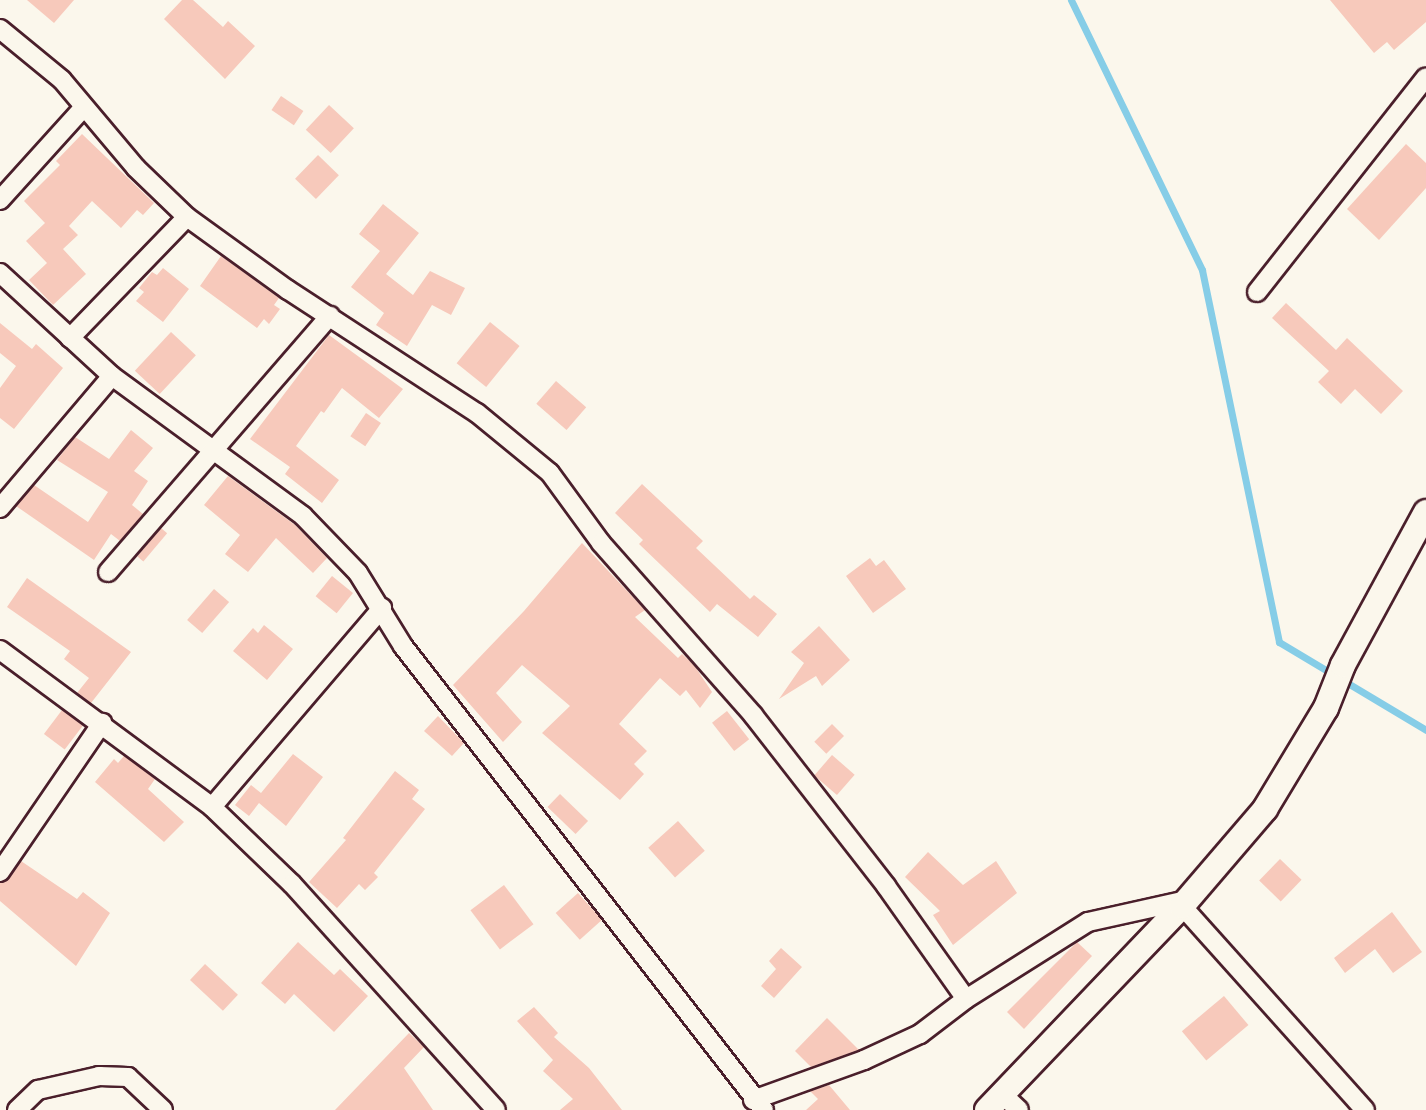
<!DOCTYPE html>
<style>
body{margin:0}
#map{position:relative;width:1426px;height:1110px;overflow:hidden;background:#fbf7ec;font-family:Caveat,sans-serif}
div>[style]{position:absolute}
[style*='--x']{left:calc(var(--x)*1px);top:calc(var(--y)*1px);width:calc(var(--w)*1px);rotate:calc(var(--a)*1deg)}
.stream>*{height:7px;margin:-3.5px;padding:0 3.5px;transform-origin:3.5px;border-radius:3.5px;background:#86cde7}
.building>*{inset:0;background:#f7c9bb;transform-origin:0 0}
.roads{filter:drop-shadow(2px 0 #4a1f2b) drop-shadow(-2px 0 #4a1f2b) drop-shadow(0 2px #4a1f2b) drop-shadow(0 -2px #4a1f2b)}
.street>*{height:18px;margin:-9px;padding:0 9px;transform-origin:9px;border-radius:9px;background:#fbf7ec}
.secondary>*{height:24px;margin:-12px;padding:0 12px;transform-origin:12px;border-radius:12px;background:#fbf7ec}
span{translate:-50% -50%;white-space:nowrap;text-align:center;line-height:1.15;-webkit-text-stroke:7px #fbf7ec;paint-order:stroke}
</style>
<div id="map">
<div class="stream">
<div style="--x:1071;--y:0;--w:300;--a:64.1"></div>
<div style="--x:1202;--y:270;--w:380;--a:78.3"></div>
<div style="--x:1279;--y:642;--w:171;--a:30.9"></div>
</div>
<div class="building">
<div style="clip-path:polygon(27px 0,74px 0,54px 23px)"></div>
<div style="clip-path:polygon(182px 0,193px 0,223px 27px,228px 21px,255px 46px,225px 79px,164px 19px)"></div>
<div style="clip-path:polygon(1330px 0,1426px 0,1426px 22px,1394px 50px,1387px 42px,1374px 53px)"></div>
<div style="left:281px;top:96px;width:27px;height:17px;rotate:34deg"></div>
<div style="left:329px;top:105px;width:34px;height:34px;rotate:43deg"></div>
<div style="clip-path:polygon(82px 134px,154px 203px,143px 215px,137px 210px,121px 228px,92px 201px,69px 226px,78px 235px,63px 249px,86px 274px,53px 305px,29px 280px,47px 263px,26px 241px,45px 223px,24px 201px,60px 165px,56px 161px)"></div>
<div style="clip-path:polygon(1406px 144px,1426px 163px,1426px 188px,1379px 240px,1347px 209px)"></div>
<div style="left:318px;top:155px;width:29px;height:33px;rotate:44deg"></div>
<div style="clip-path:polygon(383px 204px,419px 233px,386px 274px,413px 295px,430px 271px,465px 288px,451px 315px,432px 305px,407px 346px,376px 325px,384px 313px,351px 287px,380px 251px,359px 234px)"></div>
<div style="clip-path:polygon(221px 256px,279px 298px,274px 305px,280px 309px,269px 324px,264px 319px,257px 328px,200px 286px)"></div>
<div style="clip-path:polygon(163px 268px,189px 289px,163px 322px,136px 301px,144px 292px,139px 288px,152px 272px,157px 275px)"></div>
<div style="clip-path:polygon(1286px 303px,1336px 350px,1347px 338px,1403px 391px,1381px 414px,1355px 389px,1341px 404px,1318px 382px,1329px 371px,1272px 318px)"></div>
<div style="left:490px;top:322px;width:38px;height:53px;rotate:39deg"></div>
<div style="clip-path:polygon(0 323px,32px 349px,36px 344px,63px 368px,14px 429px,0 418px,0 388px,16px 366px,0 353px)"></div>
<div style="left:171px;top:332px;width:34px;height:53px;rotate:43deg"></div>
<div style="clip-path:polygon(329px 335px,403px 389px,379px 418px,342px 388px,324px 413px,321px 411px,296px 446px,339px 480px,322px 503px,285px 474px,290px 467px,250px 439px)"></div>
<div style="left:556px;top:381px;width:40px;height:30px;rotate:41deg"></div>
<div style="left:366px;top:413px;width:18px;height:28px;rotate:34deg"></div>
<div style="clip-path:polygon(131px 430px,153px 448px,134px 471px,148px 481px,132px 505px,143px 514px,120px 541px,111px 534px,94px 560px,16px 506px,34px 485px,88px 522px,108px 492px,57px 460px,75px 437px,109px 459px)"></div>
<div style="clip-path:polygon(228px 476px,295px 525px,327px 558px,313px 573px,276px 538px,248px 572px,225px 554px,240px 535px,204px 505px)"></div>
<div style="clip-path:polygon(642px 484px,703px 541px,696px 548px,750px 599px,754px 595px,777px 614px,758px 637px,717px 604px,710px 612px,639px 544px,643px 540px,615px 513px)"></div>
<div style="left:161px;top:528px;width:8px;height:37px;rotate:40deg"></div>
<div style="clip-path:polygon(582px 543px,645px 610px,635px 617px,678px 658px,682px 654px,694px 665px,712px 692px,700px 708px,686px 690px,680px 696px,660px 678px,619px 724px,647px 751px,634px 764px,644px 774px,620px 800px,542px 733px,570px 706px,522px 665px,496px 693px,522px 722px,503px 742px,453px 685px,524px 611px)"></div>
<div style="clip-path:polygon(870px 558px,876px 566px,884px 560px,906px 589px,873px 613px,846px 576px)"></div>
<div style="left:332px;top:576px;width:27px;height:26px;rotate:39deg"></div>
<div style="clip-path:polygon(27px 578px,131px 652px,91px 703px,77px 693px,89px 678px,64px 659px,70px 651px,7px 607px)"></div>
<div style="left:214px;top:589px;width:20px;height:41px;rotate:41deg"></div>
<div style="clip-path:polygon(264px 625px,293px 649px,267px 680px,233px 651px,253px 628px,258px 633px)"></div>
<div style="clip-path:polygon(819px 626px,850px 660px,822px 686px,816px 676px,779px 699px,804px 663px,791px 652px)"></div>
<div style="left:62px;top:710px;width:26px;height:30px;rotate:37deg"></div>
<div style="left:727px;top:711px;width:36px;height:19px;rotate:52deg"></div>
<div style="clip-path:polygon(438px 716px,464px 743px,452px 756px,424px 731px)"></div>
<div style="left:832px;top:724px;width:17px;height:25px;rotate:45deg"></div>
<div style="clip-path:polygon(293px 754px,323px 777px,286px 826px,259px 803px,249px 816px,235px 805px,251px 785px,261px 793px)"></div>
<div style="left:832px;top:755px;width:30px;height:27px;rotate:41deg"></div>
<div style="clip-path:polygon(124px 756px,155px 779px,148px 789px,184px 822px,164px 842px,95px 782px,114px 759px,118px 763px)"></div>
<div style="clip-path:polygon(395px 771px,419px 790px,412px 799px,425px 809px,374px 873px,378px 877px,365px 890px,359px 884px,337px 908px,309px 882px,346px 840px,343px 838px)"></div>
<div style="left:560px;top:794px;width:39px;height:18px;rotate:44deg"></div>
<div style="left:678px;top:821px;width:40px;height:40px;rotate:48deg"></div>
<div style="clip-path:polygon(928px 852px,963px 885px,996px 861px,1017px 893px,953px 945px,933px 915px,940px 911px,905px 877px)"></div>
<div style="left:1280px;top:859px;width:30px;height:30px;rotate:44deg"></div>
<div style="clip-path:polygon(21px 861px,77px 899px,83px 892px,110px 913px,76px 966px,0 901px,0 883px)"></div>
<div style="left:504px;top:885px;width:49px;height:42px;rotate:53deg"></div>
<div style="left:578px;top:893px;width:36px;height:30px;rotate:48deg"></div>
<div style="clip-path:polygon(1392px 912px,1422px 952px,1393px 973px,1375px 949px,1345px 973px,1334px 958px)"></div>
<div style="clip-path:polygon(298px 942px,334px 975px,340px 969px,368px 996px,334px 1032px,294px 994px,285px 1004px,261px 983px)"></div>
<div style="clip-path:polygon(1077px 942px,1092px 956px,1024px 1029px,1007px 1012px)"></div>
<div style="clip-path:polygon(781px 948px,802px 967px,774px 998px,761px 986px,776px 969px,769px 961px)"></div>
<div style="left:205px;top:964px;width:45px;height:22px;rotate:43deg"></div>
<div style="left:1224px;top:996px;width:38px;height:55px;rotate:50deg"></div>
<div style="clip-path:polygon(534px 1007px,558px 1033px,554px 1037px,589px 1068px,622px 1110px,560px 1110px,573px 1099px,543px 1071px,553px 1060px,517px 1021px)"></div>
<div style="clip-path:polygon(827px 1018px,859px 1050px,811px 1067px,795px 1051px)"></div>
<div style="clip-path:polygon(409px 1033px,424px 1047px,404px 1068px,433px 1110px,335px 1110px)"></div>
<div style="clip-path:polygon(829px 1085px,850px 1110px,806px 1110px,818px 1099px,810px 1091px)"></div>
</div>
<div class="roads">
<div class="street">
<div style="--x:0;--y:29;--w:80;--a:39.4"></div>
<div style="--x:62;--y:80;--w:115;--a:49.9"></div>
<div style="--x:136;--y:168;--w:71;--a:43.9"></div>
<div style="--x:187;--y:217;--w:125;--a:35.9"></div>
<div style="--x:288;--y:290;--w:225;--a:33.1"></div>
<div style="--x:477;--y:413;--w:94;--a:39.4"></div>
<div style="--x:550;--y:473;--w:87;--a:53.9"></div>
<div style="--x:601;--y:543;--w:230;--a:48.5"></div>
<div style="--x:753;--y:715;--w:217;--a:52.1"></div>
<div style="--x:886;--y:886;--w:138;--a:54.7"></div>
<div style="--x:0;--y:200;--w:125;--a:-47.9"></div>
<div style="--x:0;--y:273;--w:152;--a:42.6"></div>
<div style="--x:112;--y:376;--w:237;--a:36.2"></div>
<div style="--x:303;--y:516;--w:79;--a:46"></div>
<div style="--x:358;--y:573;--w:86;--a:58.3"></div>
<div style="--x:403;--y:646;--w:588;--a:52.12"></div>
<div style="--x:1257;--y:292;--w:273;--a:-51.8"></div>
<div style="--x:70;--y:338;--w:168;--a:-46"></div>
<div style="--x:0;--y:508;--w:173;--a:-49.7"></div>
<div style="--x:108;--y:572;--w:339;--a:-49.1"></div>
<div style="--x:0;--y:650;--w:264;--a:36.5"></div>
<div style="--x:212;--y:807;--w:111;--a:43.9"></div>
<div style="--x:292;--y:884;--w:304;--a:47.9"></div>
<div style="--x:212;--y:807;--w:262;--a:-49.5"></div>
<div style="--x:0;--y:872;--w:181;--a:-55.6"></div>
<div style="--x:1182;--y:906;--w:274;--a:48.1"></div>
<div style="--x:1002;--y:1094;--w:23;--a:43"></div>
<div style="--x:753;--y:1100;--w:118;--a:-19.8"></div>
<div style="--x:864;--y:1060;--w:62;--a:-24.9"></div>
<div style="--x:920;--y:1034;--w:58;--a:-37.3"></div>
<div style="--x:966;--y:999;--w:144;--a:-32.3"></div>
<div style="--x:1088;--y:922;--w:101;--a:-12.5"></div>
<div style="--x:17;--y:1110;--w:29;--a:-44"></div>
<div style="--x:38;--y:1090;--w:63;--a:-12.9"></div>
<div style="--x:99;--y:1076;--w:29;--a:2"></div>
<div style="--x:128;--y:1077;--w:48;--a:43.3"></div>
</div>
<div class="secondary">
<div style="--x:987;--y:1110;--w:282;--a:-46.3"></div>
<div style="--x:1182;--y:906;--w:128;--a:-49.4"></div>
<div style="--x:1265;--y:809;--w:118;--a:-58.9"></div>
<div style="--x:1326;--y:708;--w:46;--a:-68.4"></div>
<div style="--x:1343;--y:665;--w:174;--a:-61.5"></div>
</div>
</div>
</div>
